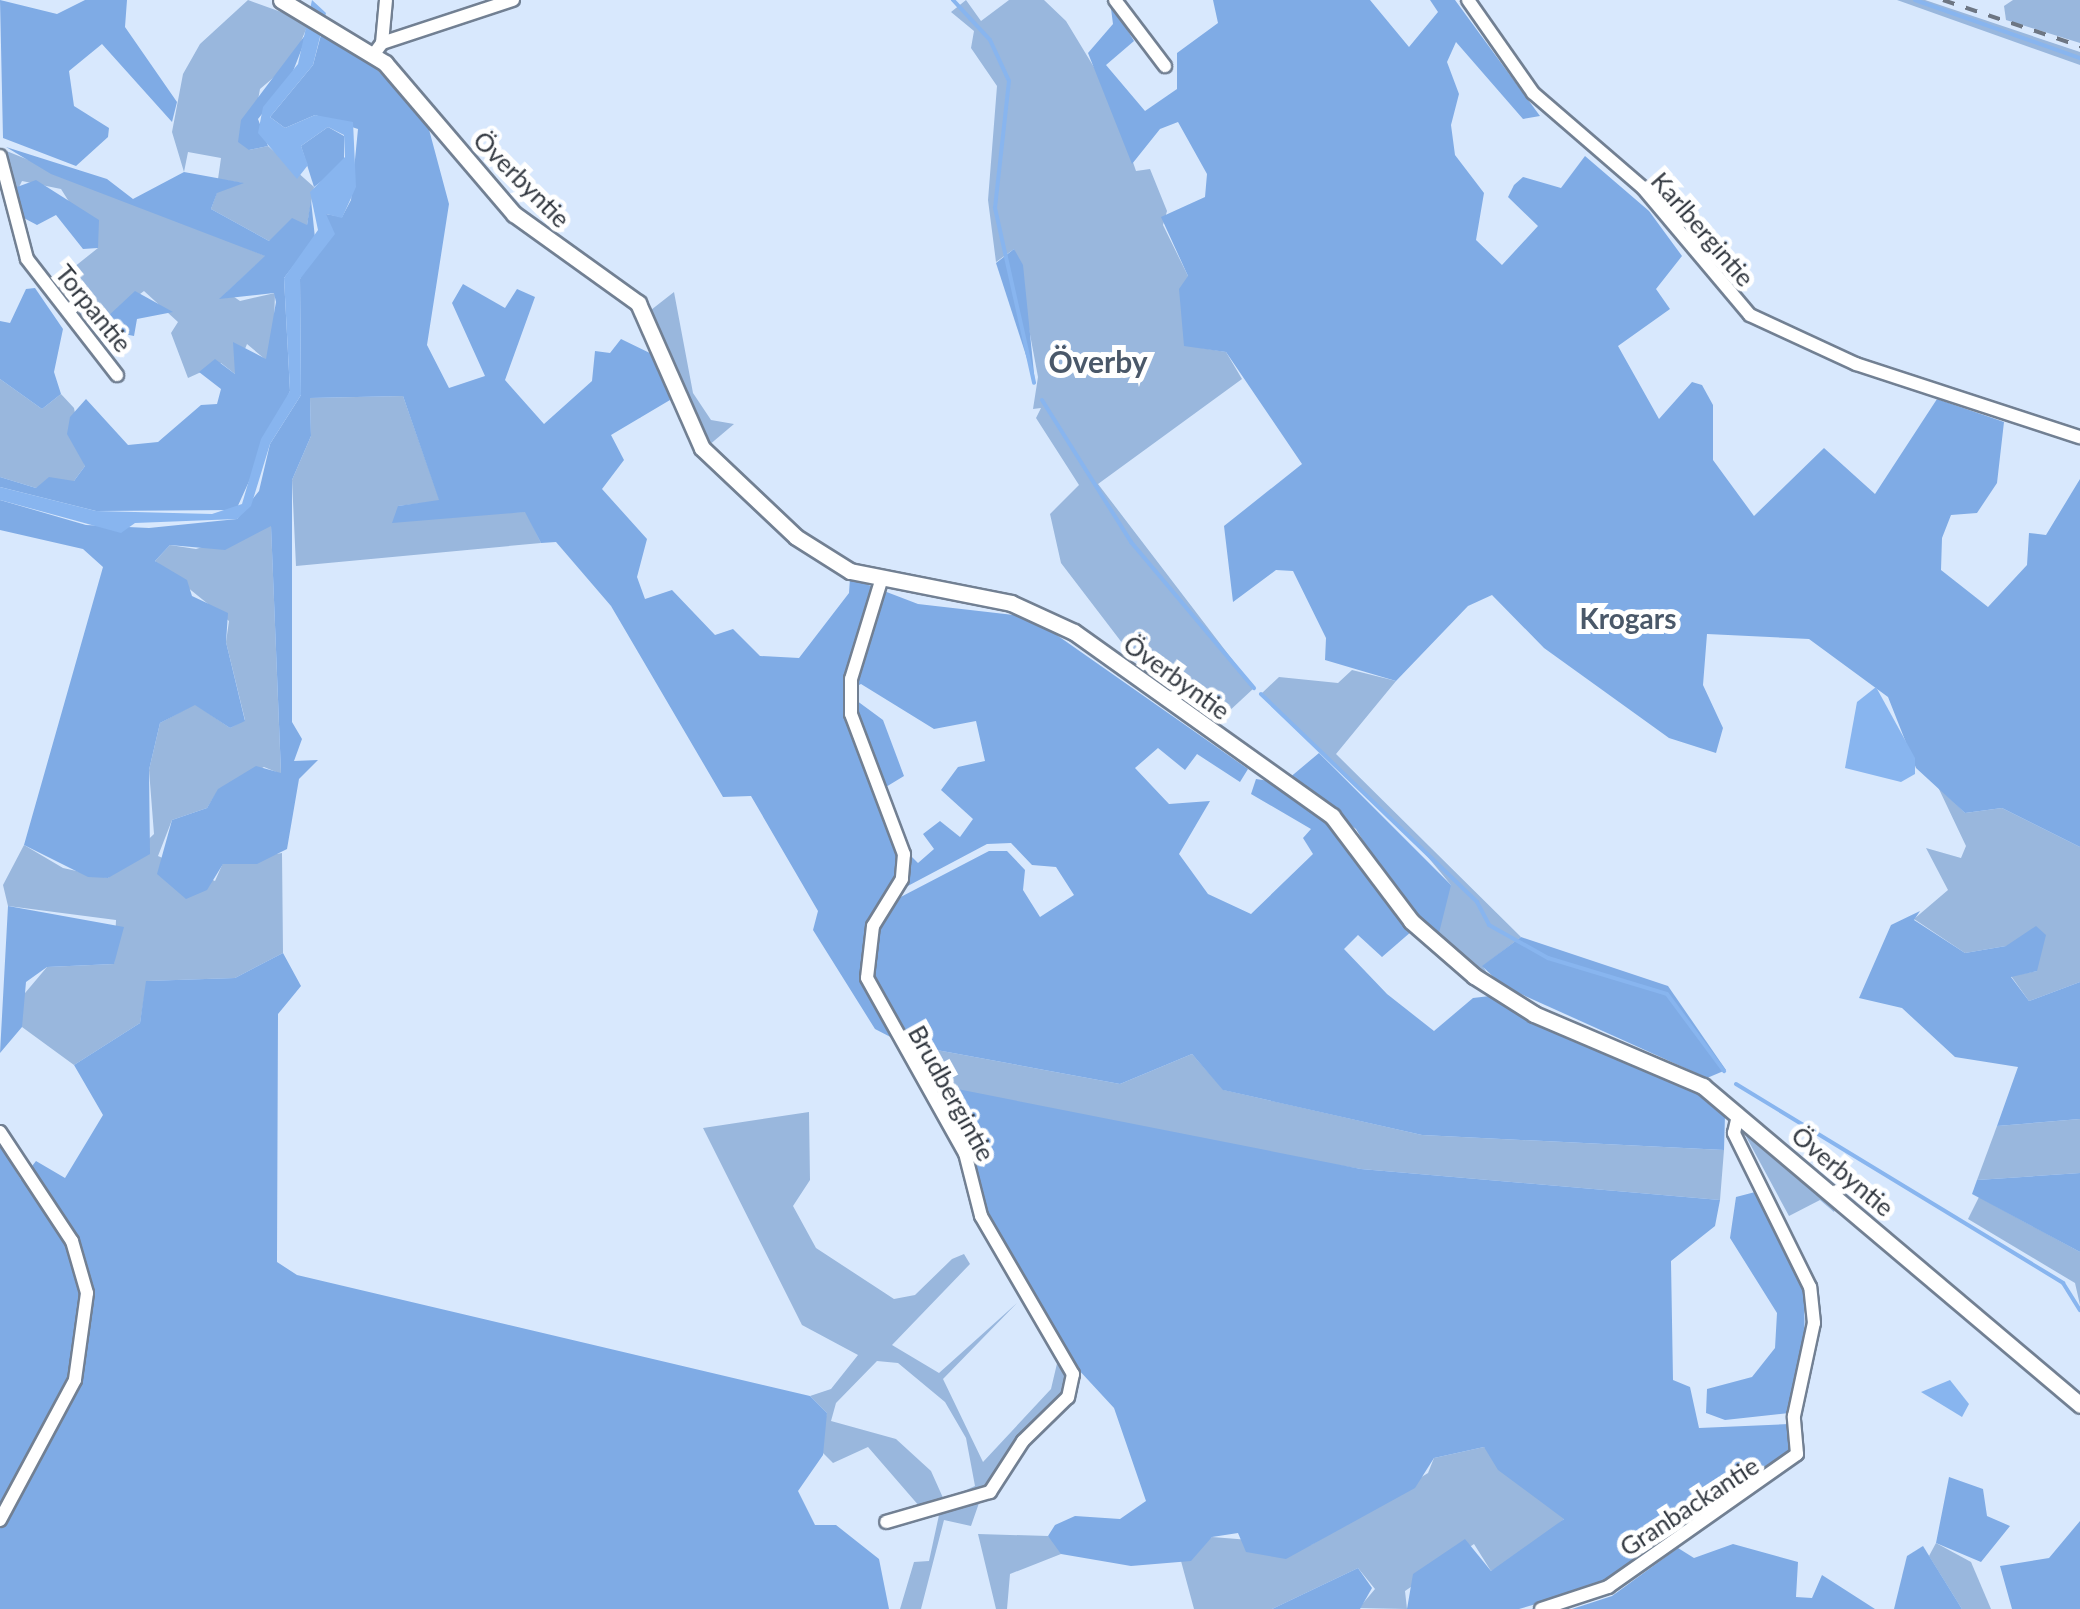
<!DOCTYPE html>
<meta charset="utf-8">
<style>
body{margin:0}
#map{position:relative;width:2080px;height:1609px;overflow:hidden;background:#d8e8fd;font-family:Lato,sans-serif}
div>[style]{position:absolute}
[style*='--x']{left:calc(var(--x)*1px);top:calc(var(--y)*1px);width:calc(var(--w)*1px);rotate:calc(var(--a)*1deg)}
.green>*{inset:0;background:#99b7dd}
.forest>*{inset:0;background:#7fabe5}
.water>*{inset:0;background:#88b5ef}
.stream>*{height:4px;margin:-2px;padding:0 2px;transform-origin:2px;border-radius:2px;background:#88b5ef}
.roads{filter:drop-shadow(2px 0 #728093) drop-shadow(-2px 0 #728093) drop-shadow(0 2px #728093) drop-shadow(0 -2px #728093)}
.minor>*{height:12px;margin:-6px;padding:0 6px;transform-origin:6px;border-radius:6px;background:#fff}
.tertiary>*{height:15px;margin:-7.5px;padding:0 7.5px;transform-origin:7.5px;border-radius:7.5px;background:#fff}
.rail>*{height:4px;margin-top:-2px;transform-origin:0;background:repeating-linear-gradient(90deg,#6d7683 0 12px,transparent 0 24px)}
span{translate:-50% -50%;white-space:nowrap;text-align:center;line-height:1.15;-webkit-text-stroke:10px #fff;paint-order:stroke}
.street-label{font-size:25px;color:#333941}
.neighbourhood-label{font-size:28px;color:#4a5869;font-weight:700}
.quarter-label{font-size:30px;color:#4a5869;font-weight:700}
</style>
<div id="map">
<div class="green">
<div style="clip-path:polygon(248px 0,309px 22px,293px 61px,260px 89px,249px 150px,268px 146px,314px 187px,307px 225px,269px 241px,211px 209px,217px 192px,242px 183px,218px 179px,221px 158px,188px 152px,184px 172px,172px 132px,183px 74px,200px 44px)"></div>
<div style="clip-path:polygon(966px 0,981px 21px,1009px 0,1044px 0,1066px 21px,1109px 92px,1136px 171px,1150px 169px,1167px 211px,1163px 225px,1188px 276px,1184px 345px,1226px 352px,1242px 379px,1098px 484px,1254px 688px,1226px 714px,1213px 717px,1126px 648px,1061px 563px,1050px 514px,1079px 485px,1036px 418px,1041px 408px,1033px 409px,1038px 377px,1014px 249px,996px 262px,988px 200px,997px 86px,971px 48px,974px 31px,951px 12px)"></div>
<div style="clip-path:polygon(1897px 0,1925px 0,2080px 52px,2080px 65px)"></div>
<div style="clip-path:polygon(2013px 0,2080px 0,2080px 43px,2006px 20px,2004px 6px)"></div>
<div style="clip-path:polygon(4px 150px,266px 256px,227px 292px,240px 301px,275px 293px,273px 352px,266px 360px,247px 344px,235px 374px,221px 363px,188px 378px,171px 333px,178px 322px,144px 291px,107px 319px,100px 342px,49px 287px,98px 248px,61px 189px,22px 181px,15px 195px)"></div>
<div style="clip-path:polygon(674px 292px,693px 393px,711px 420px,734px 424px,708px 446px,651px 310px)"></div>
<div style="clip-path:polygon(0 379px,42px 409px,61px 394px,74px 408px,85px 466px,74px 481px,36px 488px,0 477px)"></div>
<div style="clip-path:polygon(403px 396px,440px 501px,398px 506px,399px 514px,526px 512px,541px 543px,296px 566px,292px 480px,311px 436px,310px 398px)"></div>
<div style="clip-path:polygon(271px 525px,281px 774px,264px 767px,219px 789px,207px 808px,172px 820px,158px 856px,215px 881px,223px 863px,282px 853px,283px 953px,235px 978px,147px 981px,140px 1023px,74px 1065px,22px 1027px,20px 999px,47px 967px,114px 964px,116px 920px,8px 906px,3px 885px,24px 845px,63px 868px,108px 878px,154px 834px,149px 770px,160px 723px,195px 704px,230px 728px,245px 720px,226px 642px,229px 621px,155px 561px,170px 545px,196px 549px)"></div>
<div style="clip-path:polygon(1352px 670px,1396px 681px,1336px 754px,1521px 937px,1483px 966px,1489px 977px,1419px 921px,1451px 885px,1413px 839px,1261px 694px,1279px 677px,1338px 683px)"></div>
<div style="clip-path:polygon(1938px 787px,1965px 813px,2002px 808px,2080px 847px,2080px 982px,2029px 1001px,2011px 976px,2037px 971px,2006px 946px,1965px 953px,1914px 919px,1948px 890px,1926px 848px,1961px 858px,1966px 846px)"></div>
<div style="clip-path:polygon(904px 1044px,1120px 1084px,1192px 1054px,1224px 1090px,1422px 1135px,1724px 1150px,1720px 1200px,1361px 1169px,1170px 1137px,927px 1083px)"></div>
<div style="clip-path:polygon(evenodd,809px 1112px,810px 1180px,793px 1206px,816px 1248px,894px 1299px,915px 1295px,952px 1259px,964px 1254px,970px 1264px,892px 1345px,939px 1373px,1017px 1303px,943px 1379px,983px 1462px,1051px 1389px,1059px 1355px,1070px 1380px,1062px 1395px,985px 1492px,920px 1507px,868px 1447px,833px 1463px,817px 1447px,827px 1413px,810px 1396px,831px 1389px,858px 1355px,802px 1325px,703px 1128px,809px 1112px,877px 1361px,898px 1363px,945px 1402px,966px 1438px,975px 1486px,944px 1500px,931px 1471px,896px 1439px,831px 1421px,836px 1403px,877px 1361px)"></div>
<div style="clip-path:polygon(2080px 1119px,2080px 1173px,1977px 1180px,1997px 1126px)"></div>
<div style="clip-path:polygon(1742px 1129px,1836px 1207px,1834px 1212px,1820px 1200px,1789px 1216px)"></div>
<div style="clip-path:polygon(1979px 1197px,2080px 1252px,2080px 1305px,2075px 1283px,1968px 1219px)"></div>
<div style="clip-path:polygon(1484px 1447px,1565px 1518px,1522px 1556px,1491px 1571px,1474px 1544px,1405px 1591px,1407px 1609px,1359px 1608px,1375px 1589px,1358px 1568px,1272px 1609px,1194px 1609px,1181px 1561px,1212px 1537px,1311px 1545px,1428px 1473px,1434px 1458px)"></div>
<div style="clip-path:polygon(979px 1503px,971px 1526px,944px 1520px,921px 1609px,900px 1609px,914px 1562px,929px 1561px,939px 1515px)"></div>
<div style="clip-path:polygon(978px 1534px,1048px 1536px,1062px 1543px,1061px 1554px,1010px 1574px,1007px 1609px,996px 1609px)"></div>
<div style="clip-path:polygon(1936px 1543px,1971px 1562px,1991px 1609px,1962px 1609px,1929px 1556px)"></div>
</div>
<div class="forest">
<div style="clip-path:polygon(0 0,57px 14px,85px 0,127px 0,125px 27px,177px 102px,172px 122px,102px 44px,69px 71px,74px 106px,109px 128px,108px 137px,76px 166px,3px 138px)"></div>
<div style="clip-path:polygon(1213px 0,1370px 0,1409px 47px,1438px 12px,1430px 0,1455px 0,1540px 116px,1523px 119px,1456px 42px,1447px 62px,1459px 94px,1451px 125px,1455px 155px,1484px 193px,1476px 240px,1502px 265px,1538px 226px,1508px 197px,1514px 185px,1523px 177px,1561px 188px,1585px 156px,1649px 211px,1682px 256px,1656px 289px,1670px 309px,1618px 346px,1659px 419px,1692px 382px,1702px 385px,1713px 405px,1713px 460px,1754px 516px,1824px 448px,1875px 494px,1937px 399px,2004px 422px,1997px 483px,1977px 513px,1951px 515px,1942px 538px,1941px 570px,1988px 607px,2027px 565px,2029px 533px,2046px 535px,2080px 479px,2080px 847px,2002px 808px,1965px 813px,1916px 768px,1888px 697px,1809px 639px,1707px 634px,1703px 685px,1723px 728px,1716px 753px,1669px 738px,1544px 648px,1492px 595px,1468px 606px,1396px 681px,1325px 660px,1326px 638px,1293px 571px,1276px 570px,1233px 602px,1224px 526px,1302px 464px,1226px 352px,1184px 346px,1179px 289px,1188px 276px,1161px 217px,1205px 197px,1207px 174px,1178px 122px,1160px 129px,1132px 164px,1088px 53px,1113px 24px,1110px 1px,1134px 41px,1106px 65px,1145px 111px,1177px 89px,1177px 53px,1218px 23px)"></div>
<div style="clip-path:polygon(309px 30px,290px 79px,258px 119px,268px 146px,249px 150px,238px 142px,241px 120px)"></div>
<div style="clip-path:polygon(evenodd,322px 31px,365px 57px,427px 122px,449px 204px,427px 345px,449px 388px,485px 376px,452px 303px,463px 284px,505px 308px,517px 289px,535px 297px,505px 380px,544px 424px,592px 381px,595px 351px,610px 353px,621px 339px,658px 357px,670px 400px,611px 435px,624px 460px,602px 489px,647px 539px,637px 577px,645px 599px,672px 590px,715px 635px,733px 629px,760px 656px,799px 658px,849px 593px,850px 578px,918px 604px,1031px 617px,1248px 769px,1240px 782px,1197px 754px,1185px 770px,1158px 748px,1135px 768px,1169px 804px,1210px 801px,1179px 854px,1208px 894px,1251px 914px,1313px 854px,1303px 838px,1311px 829px,1251px 794px,1256px 779px,1269px 781px,1338px 832px,1412px 931px,1382px 957px,1358px 935px,1344px 949px,1387px 994px,1434px 1031px,1473px 998px,1490px 996px,1675px 1078px,1725px 1115px,1724px 1150px,1422px 1135px,1223px 1090px,1192px 1054px,1120px 1084px,904px 1044px,875px 1029px,813px 930px,818px 911px,751px 796px,723px 797px,611px 606px,556px 542px,541px 543px,525px 512px,392px 523px,398px 506px,439px 500px,403px 396px,310px 398px,311px 436px,292px 480px,292px 722px,302px 739px,294px 761px,318px 760px,299px 779px,287px 849px,257px 864px,223px 864px,207px 890px,186px 899px,157px 874px,172px 820px,207px 808px,218px 789px,256px 766px,281px 773px,271px 526px,225px 550px,170px 545px,155px 561px,187px 580px,192px 596px,228px 613px,226px 642px,245px 721px,230px 728px,195px 705px,160px 723px,149px 770px,150px 854px,108px 878px,88px 877px,24px 845px,103px 567px,83px 549px,0 530px,0 500px,86px 525px,149px 528px,237px 519px,259px 491px,270px 444px,301px 395px,300px 279px,326px 214px,342px 217px,351px 200px,358px 129px,315px 115px,285px 128px,270px 117px,313px 65px,322px 31px,861px 684px,934px 729px,976px 721px,985px 761px,958px 767px,941px 790px,973px 819px,960px 837px,940px 821px,923px 834px,934px 849px,918px 863px,907px 852px,904px 888px,987px 844px,1011px 843px,1032px 865px,1056px 867px,1074px 895px,1040px 917px,1023px 890px,1025px 870px,1007px 851px,989px 851px,893px 901px,900px 853px,876px 793px,904px 776px,883px 720px,845px 692px,861px 684px)"></div>
<div style="clip-path:polygon(328px 127px,344px 136px,344px 164px,314px 187px,301px 146px)"></div>
<div style="clip-path:polygon(6px 147px,107px 179px,133px 199px,184px 172px,244px 183px,217px 193px,211px 209px,269px 241px,292px 218px,307px 225px,311px 200px,315px 238px,284px 278px,290px 391px,236px 510px,96px 511px,0 487px,0 477px,36px 488px,49px 477px,74px 481px,85px 466px,67px 434px,70px 417px,86px 399px,128px 445px,158px 442px,201px 405px,217px 404px,221px 389px,199px 372px,215px 359px,235px 374px,233px 342px,266px 359px,276px 302px,274px 293px,219px 299px,265px 256px,51px 174px)"></div>
<div style="clip-path:polygon(36px 180px,99px 220px,98px 248px,83px 249px,56px 215px,37px 225px,20px 216px,17px 187px)"></div>
<div style="clip-path:polygon(1014px 249px,1023px 265px,1035px 383px,996px 263px)"></div>
<div style="clip-path:polygon(35px 288px,63px 329px,54px 372px,61px 394px,42px 409px,0 379px,0 321px,10px 323px,26px 289px)"></div>
<div style="clip-path:polygon(135px 291px,173px 312px,137px 319px,134px 336px,109px 331px,106px 318px)"></div>
<div style="clip-path:polygon(1319px 753px,1451px 885px,1439px 933px,1396px 895px,1356px 829px,1288px 779px)"></div>
<div style="clip-path:polygon(8px 906px,124px 927px,114px 964px,47px 967px,26px 982px,22px 1027px,0 1053px)"></div>
<div style="clip-path:polygon(1920px 911px,1914px 920px,1965px 953px,2006px 946px,2036px 926px,2046px 935px,2037px 971px,2011px 977px,2029px 1001px,2080px 982px,2080px 1119px,1997px 1126px,2018px 1067px,1955px 1057px,1902px 1008px,1859px 998px,1891px 925px)"></div>
<div style="clip-path:polygon(1521px 937px,1668px 986px,1726px 1070px,1707px 1078px,1503px 986px,1482px 966px)"></div>
<div style="clip-path:polygon(283px 953px,301px 986px,278px 1014px,277px 1262px,297px 1275px,810px 1396px,827px 1413px,823px 1455px,798px 1491px,815px 1525px,836px 1525px,879px 1559px,889px 1609px,0 1609px,0 1144px,21px 1180px,36px 1161px,65px 1178px,103px 1115px,74px 1065px,140px 1023px,146px 981px,235px 978px)"></div>
<div style="clip-path:polygon(927px 1083px,1361px 1169px,1720px 1200px,1715px 1226px,1671px 1261px,1673px 1380px,1690px 1387px,1699px 1428px,1789px 1424px,1791px 1454px,1611px 1582px,1519px 1609px,1407px 1609px,1413px 1574px,1465px 1539px,1491px 1571px,1564px 1519px,1498px 1470px,1484px 1447px,1434px 1458px,1415px 1488px,1286px 1559px,1246px 1552px,1238px 1533px,1212px 1537px,1191px 1561px,1131px 1566px,1061px 1554px,1048px 1536px,1055px 1525px,1075px 1516px,1120px 1519px,1146px 1501px,1114px 1408px,1077px 1368px,989px 1220px,962px 1135px)"></div>
<div style="clip-path:polygon(2080px 1173px,2080px 1252px,1972px 1194px,1977px 1180px)"></div>
<div style="clip-path:polygon(1759px 1191px,1804px 1286px,1805px 1364px,1789px 1413px,1725px 1420px,1706px 1413px,1707px 1389px,1752px 1377px,1775px 1348px,1777px 1313px,1730px 1238px,1736px 1197px)"></div>
<div style="clip-path:polygon(1949px 1477px,1983px 1489px,1987px 1516px,2010px 1526px,1981px 1562px,1936px 1543px)"></div>
<div style="clip-path:polygon(2080px 1521px,2080px 1609px,2012px 1609px,2000px 1566px,2049px 1558px)"></div>
<div style="clip-path:polygon(1733px 1544px,1798px 1562px,1796px 1597px,1812px 1598px,1822px 1575px,1875px 1609px,1572px 1609px,1612px 1596px,1678px 1548px,1694px 1558px)"></div>
<div style="clip-path:polygon(1923px 1546px,1962px 1609px,1894px 1609px,1907px 1556px)"></div>
<div style="clip-path:polygon(1358px 1568px,1372px 1588px,1360px 1609px,1272px 1609px)"></div>
</div>
<div class="water">
<div style="clip-path:polygon(312px 0,326px 13px,313px 65px,270px 117px,285px 128px,315px 115px,353px 122px,356px 187px,342px 218px,326px 214px,335px 234px,300px 279px,301px 395px,270px 444px,251px 506px,237px 519px,135px 523px,121px 533px,0 500px,0 487px,96px 511px,212px 514px,242px 504px,261px 439px,290px 391px,284px 278px,318px 230px,310px 192px,345px 157px,344px 135px,328px 127px,301px 146px,308px 165px,297px 179px,258px 133px,263px 107px,298px 64px)"></div>
<div style="clip-path:polygon(1876px 687px,1915px 758px,1915px 774px,1901px 782px,1845px 768px,1857px 702px)"></div>
<div style="clip-path:polygon(1950px 1380px,1969px 1404px,1962px 1417px,1921px 1392px)"></div>
</div>
<div class="stream">
<div style="--x:953;--y:0;--w:54;--a:47.2"></div>
<div style="--x:990;--y:40;--w:45;--a:65.1"></div>
<div style="--x:1009;--y:81;--w:128;--a:96.3"></div>
<div style="--x:995;--y:208;--w:179;--a:77.4"></div>
<div style="--x:1915;--y:0;--w:175;--a:19.4"></div>
<div style="--x:1042;--y:400;--w:168;--a:57.9"></div>
<div style="--x:1131;--y:542;--w:191;--a:49.9"></div>
<div style="--x:1261;--y:694;--w:300;--a:43.9"></div>
<div style="--x:1477;--y:902;--w:26;--a:62"></div>
<div style="--x:1489;--y:925;--w:68;--a:29.2"></div>
<div style="--x:1548;--y:958;--w:124;--a:16.8"></div>
<div style="--x:1667;--y:994;--w:96;--a:53.5"></div>
<div style="--x:1736;--y:1084;--w:383;--a:31.3"></div>
<div style="--x:2063;--y:1283;--w:32;--a:58"></div>
</div>
<div class="roads">
<div class="minor">
<div style="--x:1115;--y:0;--w:83;--a:52.9"></div>
<div style="--x:1468;--y:0;--w:113;--a:55"></div>
<div style="--x:1533;--y:93;--w:145;--a:40.8"></div>
<div style="--x:1643;--y:188;--w:166;--a:49.9"></div>
<div style="--x:1750;--y:315;--w:117;--a:24.8"></div>
<div style="--x:1856;--y:364;--w:236;--a:18.1"></div>
<div style="--x:382;--y:43;--w:43;--a:-84.7"></div>
<div style="--x:374;--y:54;--w:14;--a:-54"></div>
<div style="--x:382;--y:43;--w:138;--a:-18.2"></div>
<div style="--x:0;--y:156;--w:106;--a:75.3"></div>
<div style="--x:27;--y:259;--w:147;--a:52.2"></div>
<div style="--x:881;--y:581;--w:102;--a:107"></div>
<div style="--x:851;--y:679;--w:35;--a:90"></div>
<div style="--x:851;--y:714;--w:150;--a:69.3"></div>
<div style="--x:904;--y:854;--w:25;--a:95"></div>
<div style="--x:902;--y:879;--w:55;--a:121.7"></div>
<div style="--x:873;--y:926;--w:52;--a:96.6"></div>
<div style="--x:867;--y:978;--w:201;--a:60.8"></div>
<div style="--x:965;--y:1153;--w:65;--a:75.7"></div>
<div style="--x:981;--y:1216;--w:183;--a:59.8"></div>
<div style="--x:1073;--y:1374;--w:24;--a:102"></div>
<div style="--x:1068;--y:1397;--w:63;--a:135.6"></div>
<div style="--x:1023;--y:1441;--w:61;--a:122.9"></div>
<div style="--x:990;--y:1492;--w:108;--a:163.9"></div>
<div style="--x:0;--y:1132;--w:131;--a:56.6"></div>
<div style="--x:72;--y:1241;--w:54;--a:73.9"></div>
<div style="--x:87;--y:1293;--w:88;--a:97.9"></div>
<div style="--x:75;--y:1380;--w:159;--a:118.2"></div>
<div style="--x:1541;--y:1609;--w:71;--a:-18.2"></div>
<div style="--x:1608;--y:1587;--w:231;--a:-35.1"></div>
<div style="--x:1797;--y:1454;--w:38;--a:-95"></div>
<div style="--x:1794;--y:1416;--w:95;--a:-77.9"></div>
<div style="--x:1814;--y:1323;--w:36;--a:-96"></div>
<div style="--x:1810;--y:1287;--w:172;--a:-116.3"></div>
<div style="--x:1734;--y:1133;--w:18;--a:-77"></div>
</div>
<div class="tertiary">
<div style="--x:281;--y:0;--w:122;--a:31.2"></div>
<div style="--x:385;--y:63;--w:199;--a:49.5"></div>
<div style="--x:514;--y:214;--w:153;--a:35.7"></div>
<div style="--x:638;--y:303;--w:158;--a:66.2"></div>
<div style="--x:702;--y:448;--w:129;--a:43.4"></div>
<div style="--x:796;--y:537;--w:64;--a:32.2"></div>
<div style="--x:850;--y:571;--w:164;--a:11.2"></div>
<div style="--x:1011;--y:603;--w:69;--a:24.7"></div>
<div style="--x:1074;--y:632;--w:317;--a:35.5"></div>
<div style="--x:1332;--y:816;--w:131;--a:53"></div>
<div style="--x:1411;--y:921;--w:84;--a:41.1"></div>
<div style="--x:1474;--y:976;--w:71;--a:32.3"></div>
<div style="--x:1534;--y:1014;--w:184;--a:23.1"></div>
<div style="--x:1703;--y:1086;--w:494;--a:40.2"></div>
</div>
</div>
<div class="rail">
<div style="--x:1943;--y:0;--w:145;--a:18.6"></div>
</div>
<div class="street-label">
<span style="left:522px;top:179px;rotate:45deg">Överbyntie</span>
<span style="left:1703px;top:229px;rotate:49deg">Karlbergintie</span>
<span style="left:94px;top:308px;rotate:51deg">Torpantie</span>
<span style="left:1177px;top:677px;rotate:36deg">Överbyntie</span>
<span style="left:952px;top:1093px;rotate:61deg">Brudbergintie</span>
<span style="left:1843px;top:1171px;rotate:40deg">Överbyntie</span>
<span style="left:1689px;top:1506px;rotate:-33deg">Granbackantie</span>
</div>
<div class="neighbourhood-label">
<span style="left:1628px;top:618px">Krogars</span>
</div>
<div class="quarter-label">
<span style="left:1098px;top:361px">Överby</span>
</div>
</div>
